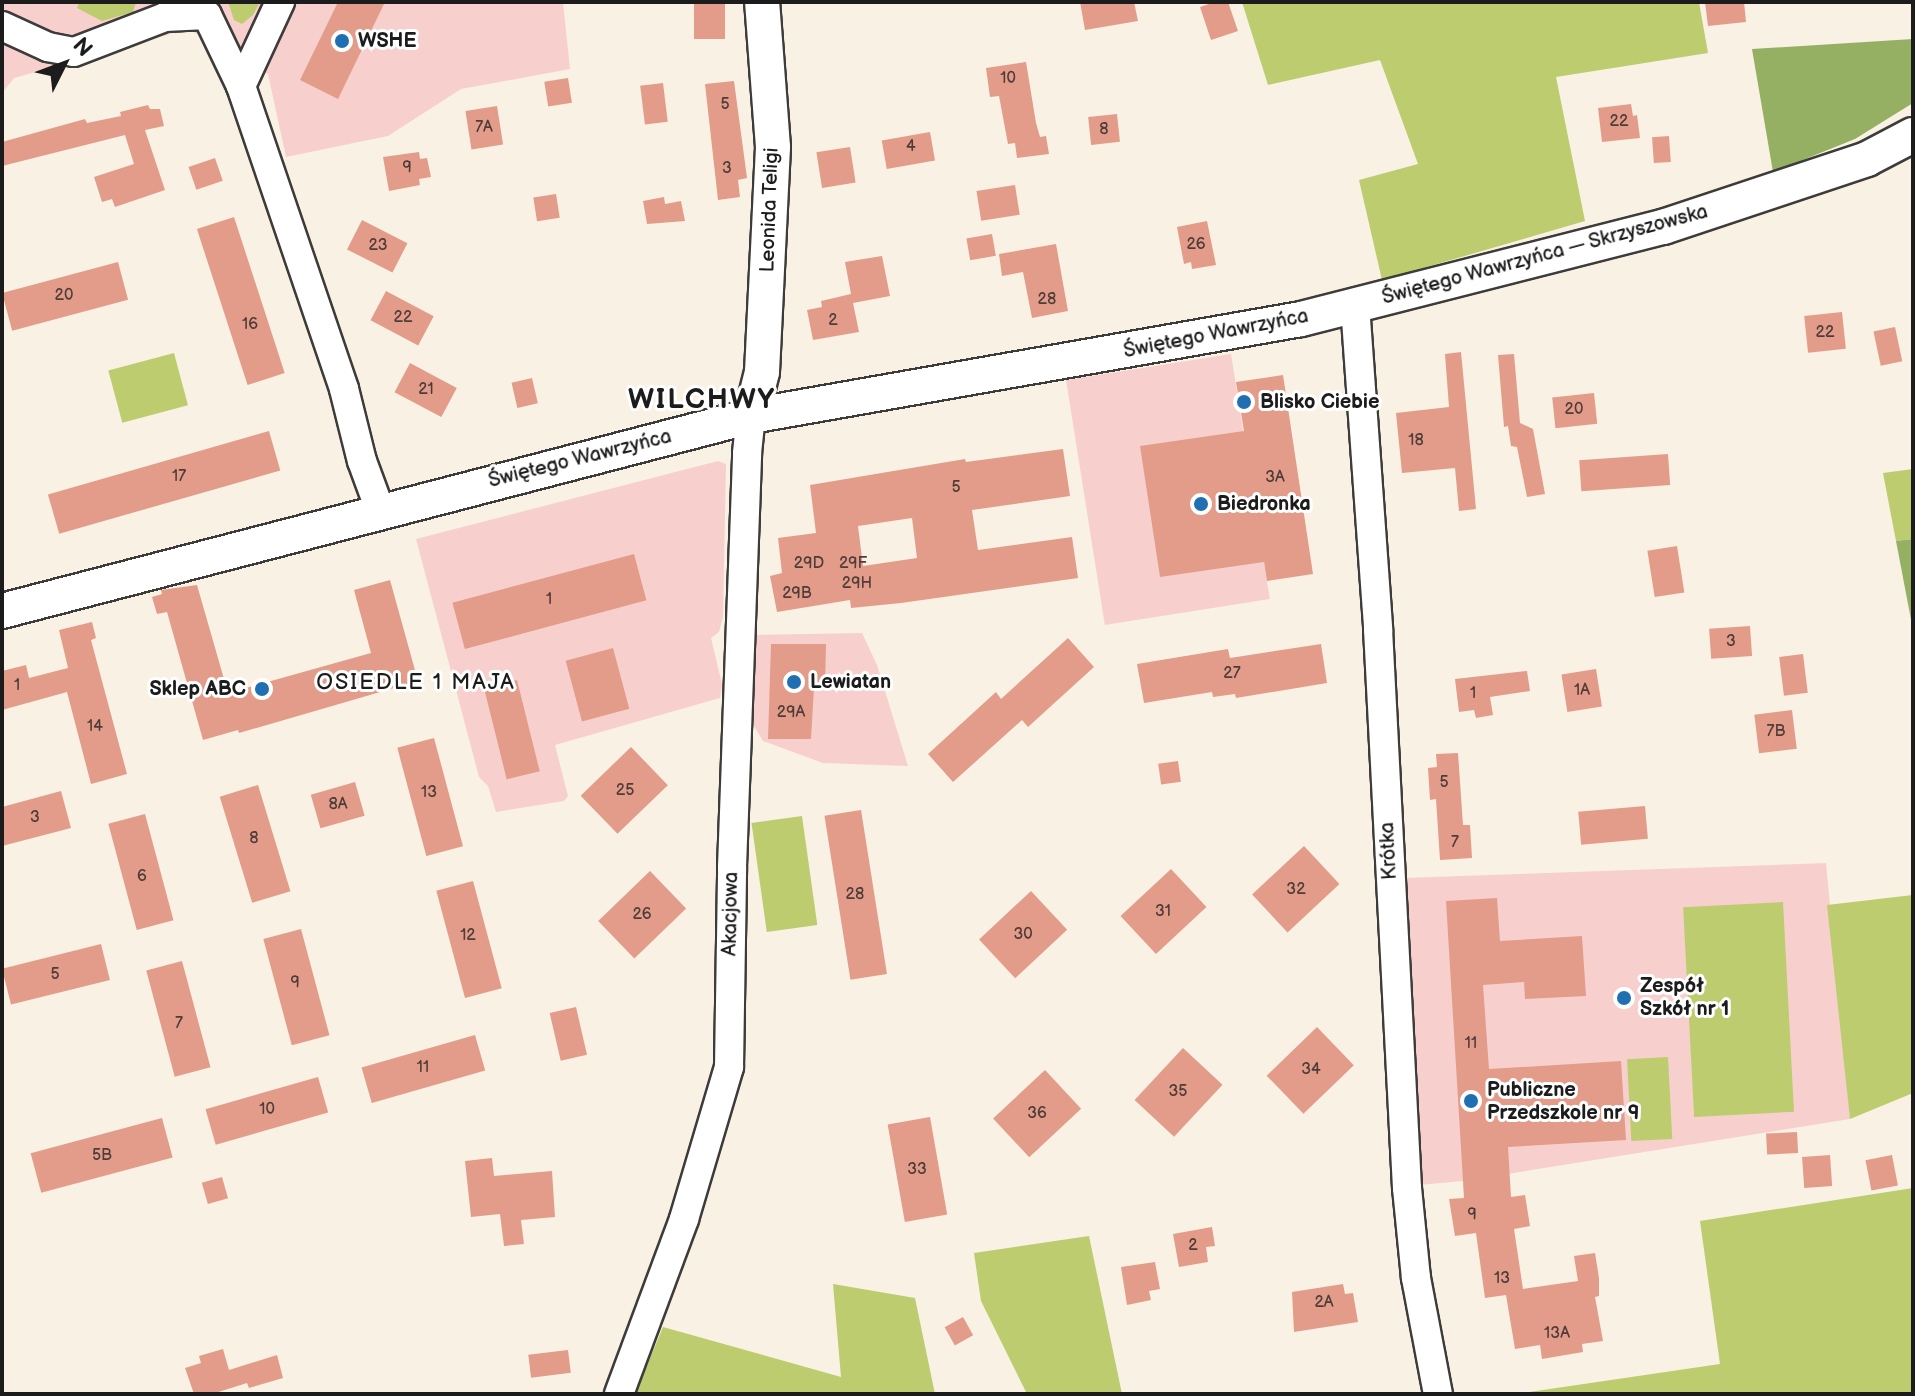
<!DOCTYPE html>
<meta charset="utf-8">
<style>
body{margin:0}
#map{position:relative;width:1915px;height:1396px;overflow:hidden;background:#f9f1e3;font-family:"Balsamiq Sans",sans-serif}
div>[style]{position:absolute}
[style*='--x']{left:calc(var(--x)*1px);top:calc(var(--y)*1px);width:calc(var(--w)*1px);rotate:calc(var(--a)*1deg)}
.built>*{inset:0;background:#f7d0ce;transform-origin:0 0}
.green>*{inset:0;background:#bccc6f;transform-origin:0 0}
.forest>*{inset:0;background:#95b062}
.building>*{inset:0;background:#e39c8a;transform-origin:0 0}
.roads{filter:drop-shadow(2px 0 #3d3c3a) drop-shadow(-2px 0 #3d3c3a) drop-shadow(0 2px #3d3c3a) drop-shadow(0 -2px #3d3c3a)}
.minor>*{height:28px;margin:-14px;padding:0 14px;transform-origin:14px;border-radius:14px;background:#fff}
.tertiary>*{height:34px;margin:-17px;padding:0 17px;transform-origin:17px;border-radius:17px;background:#fff}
.dots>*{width:22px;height:22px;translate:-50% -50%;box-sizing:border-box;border:4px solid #fff;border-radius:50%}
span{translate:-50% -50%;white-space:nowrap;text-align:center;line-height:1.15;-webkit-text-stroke:6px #fff;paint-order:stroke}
.number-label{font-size:16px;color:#4e3c38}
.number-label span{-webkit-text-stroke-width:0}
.poi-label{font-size:20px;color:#1c1c1c;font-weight:700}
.left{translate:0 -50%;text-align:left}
.right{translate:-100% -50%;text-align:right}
.street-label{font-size:20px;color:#1c1c1c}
.neighbourhood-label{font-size:22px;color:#1c1c1c;letter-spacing:2px}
.district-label{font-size:28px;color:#1c1c1c;font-weight:700;letter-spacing:2px}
.frame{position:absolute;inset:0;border:4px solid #1c1c1c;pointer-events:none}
.north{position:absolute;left:24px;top:24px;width:80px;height:80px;-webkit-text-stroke:6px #fff;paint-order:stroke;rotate:48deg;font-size:22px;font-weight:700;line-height:32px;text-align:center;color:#1c1c1c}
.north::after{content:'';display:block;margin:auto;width:28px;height:36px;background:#1c1c1c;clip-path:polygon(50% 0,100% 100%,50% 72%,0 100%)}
</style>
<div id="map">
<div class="built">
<div style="clip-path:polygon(2px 2px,563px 2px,570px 69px,461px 89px,388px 136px,286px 157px,268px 74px,188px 29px,14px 78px,2px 93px)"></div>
<div style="left:1231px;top:354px;width:248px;height:167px;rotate:81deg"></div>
<div style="clip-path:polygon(718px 461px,726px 464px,723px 617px,719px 632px,711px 638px,722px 684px,720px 698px,555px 745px,568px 796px,564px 801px,496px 812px,488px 786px,479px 777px,416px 539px)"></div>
<div style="clip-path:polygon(862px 633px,877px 665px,908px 766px,823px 763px,763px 741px,749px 718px,752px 635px)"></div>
<div style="clip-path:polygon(1826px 863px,1850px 1119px,1463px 1181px,1419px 1185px,1403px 878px)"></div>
</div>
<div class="green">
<div style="clip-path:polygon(79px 2px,136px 2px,133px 12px,102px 21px,77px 8px)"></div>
<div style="clip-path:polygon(228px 2px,260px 2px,253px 15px,242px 24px,234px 20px)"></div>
<div style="clip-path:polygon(1242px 2px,1699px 2px,1708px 53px,1556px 77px,1585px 221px,1382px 280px,1359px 180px,1418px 164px,1380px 60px,1268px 85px)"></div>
<div style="left:174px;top:353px;width:54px;height:68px;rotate:75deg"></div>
<div style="clip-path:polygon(1913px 469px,1913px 539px,1896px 541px,1883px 473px)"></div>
<div style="left:802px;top:816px;width:110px;height:51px;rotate:82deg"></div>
<div style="clip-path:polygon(1913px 895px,1913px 1093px,1850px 1119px,1827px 905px)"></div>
<div style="left:1783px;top:902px;width:210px;height:100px;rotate:87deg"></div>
<div style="left:1668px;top:1057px;width:82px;height:41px;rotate:87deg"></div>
<div style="clip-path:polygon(1913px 1188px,1913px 1394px,1516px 1394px,1720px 1364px,1700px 1221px)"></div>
<div style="clip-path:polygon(1089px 1236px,1122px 1394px,1027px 1394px,981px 1301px,974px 1253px)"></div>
<div style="clip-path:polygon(833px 1284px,915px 1298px,935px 1394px,635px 1394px,663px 1327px,841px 1377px)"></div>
</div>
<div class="forest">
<div style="clip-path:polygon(1913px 39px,1913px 103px,1855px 139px,1773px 172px,1752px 49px)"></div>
<div style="clip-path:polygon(1913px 539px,1913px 630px,1896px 541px)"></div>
</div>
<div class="building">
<div style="clip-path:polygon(338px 2px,385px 2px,338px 99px,300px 80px)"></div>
<div style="left:694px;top:2px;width:31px;height:37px"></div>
<div style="clip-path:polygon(1080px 2px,1134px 2px,1138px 21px,1085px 30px)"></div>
<div style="clip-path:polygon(1215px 2px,1228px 2px,1238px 31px,1211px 40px,1200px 7px)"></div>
<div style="clip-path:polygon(1705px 2px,1744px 2px,1746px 22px,1708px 26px)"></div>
<div style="clip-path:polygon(1026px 62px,1036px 123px,1040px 137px,1046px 136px,1049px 154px,1017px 158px,1015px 143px,1008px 144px,999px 96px,990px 97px,986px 68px)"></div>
<div style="left:568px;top:78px;width:25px;height:24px;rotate:81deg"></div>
<div style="clip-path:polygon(734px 81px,747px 178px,738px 180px,740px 197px,718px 200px,705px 84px)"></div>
<div style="left:663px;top:83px;width:39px;height:23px;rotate:83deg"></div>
<div style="clip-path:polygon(1631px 104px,1633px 116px,1637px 115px,1640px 138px,1602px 142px,1598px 108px)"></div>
<div style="clip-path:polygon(148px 105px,150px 109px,160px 109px,164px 126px,145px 130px,165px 190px,115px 207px,112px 199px,102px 202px,94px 177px,134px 164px,125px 135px,2px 166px,2px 142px,85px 119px,87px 123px,121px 116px,120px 112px)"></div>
<div style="left:497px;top:106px;width:39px;height:32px;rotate:81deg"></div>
<div style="left:1117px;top:114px;width:28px;height:29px;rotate:84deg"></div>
<div style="left:930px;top:132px;width:29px;height:49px;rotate:80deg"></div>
<div style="left:1669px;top:136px;width:26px;height:17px;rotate:86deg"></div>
<div style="left:850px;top:147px;width:36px;height:34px;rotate:81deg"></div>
<div style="clip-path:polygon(419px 152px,420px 159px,427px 158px,431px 177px,419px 179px,420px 185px,389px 191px,383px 157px)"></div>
<div style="left:215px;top:158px;width:24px;height:28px;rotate:71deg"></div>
<div style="left:1015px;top:185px;width:30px;height:39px;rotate:81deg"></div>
<div style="left:556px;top:194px;width:24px;height:23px;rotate:81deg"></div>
<div style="clip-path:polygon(664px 197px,665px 204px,681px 201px,685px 221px,647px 224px,643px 201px)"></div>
<div style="left:234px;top:217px;width:164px;height:39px;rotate:72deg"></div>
<div style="left:362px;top:220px;width:51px;height:33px;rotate:27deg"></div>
<div style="clip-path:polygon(1207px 221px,1216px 265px,1192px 269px,1191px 262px,1184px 264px,1177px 227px)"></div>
<div style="left:992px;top:234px;width:22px;height:26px;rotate:80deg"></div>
<div style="clip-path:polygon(1056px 244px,1068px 311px,1032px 318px,1023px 272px,1002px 276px,999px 254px)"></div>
<div style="clip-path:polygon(882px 256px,890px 296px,853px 303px,859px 332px,813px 340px,807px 310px,822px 307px,821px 301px,851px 294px,845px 262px)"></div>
<div style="left:118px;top:262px;width:39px;height:120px;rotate:75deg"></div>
<div style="left:386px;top:291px;width:54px;height:33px;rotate:28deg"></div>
<div style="left:1842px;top:312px;width:37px;height:38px;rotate:84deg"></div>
<div style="left:1895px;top:327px;width:35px;height:22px;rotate:78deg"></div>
<div style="clip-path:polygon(1461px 352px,1476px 509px,1459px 511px,1455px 468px,1402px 473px,1396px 413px,1449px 407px,1445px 354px)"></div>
<div style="clip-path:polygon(1514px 354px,1520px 423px,1533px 429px,1545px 494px,1527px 497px,1517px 447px,1511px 446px,1508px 426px,1504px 427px,1498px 355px)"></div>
<div style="left:410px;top:363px;width:53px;height:33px;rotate:28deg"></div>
<div style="clip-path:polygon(1283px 375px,1313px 574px,1267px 581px,1264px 562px,1160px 577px,1140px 446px,1244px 431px,1236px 382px)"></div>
<div style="left:532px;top:378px;width:26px;height:21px;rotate:77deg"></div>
<div style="left:1594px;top:393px;width:31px;height:42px;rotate:84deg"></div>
<div style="left:269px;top:431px;width:41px;height:230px;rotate:74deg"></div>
<div style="clip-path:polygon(evenodd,1063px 449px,1070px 496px,972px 510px,978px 550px,1072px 537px,1078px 578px,901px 603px,851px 608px,850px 600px,777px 612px,770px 576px,782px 573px,778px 538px,816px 533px,810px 485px,965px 459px,966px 462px,1063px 449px,912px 518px,917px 558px,863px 566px,858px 526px,912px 518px)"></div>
<div style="left:1668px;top:454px;width:31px;height:89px;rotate:86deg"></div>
<div style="left:1677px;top:546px;width:47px;height:30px;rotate:81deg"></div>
<div style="left:634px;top:554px;width:48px;height:188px;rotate:75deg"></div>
<div style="clip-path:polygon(390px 580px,418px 681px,239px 733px,238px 730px,203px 740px,167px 612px,157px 614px,152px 597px,162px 594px,161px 590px,197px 585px,228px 693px,371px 653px,354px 590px)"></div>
<div style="clip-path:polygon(92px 622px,96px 638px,91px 640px,127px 774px,91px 784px,67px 692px,2px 710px,2px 671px,26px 665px,29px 678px,68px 668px,59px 630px)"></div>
<div style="left:1750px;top:626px;width:30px;height:41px;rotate:86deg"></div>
<div style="clip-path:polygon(1068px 638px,1094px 667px,1028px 727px,1022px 720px,953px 782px,928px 754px,996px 692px,1001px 699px)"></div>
<div style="clip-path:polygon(771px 644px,826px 644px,825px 687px,814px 688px,811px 739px,768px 739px)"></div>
<div style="clip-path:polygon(1321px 644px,1327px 683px,1236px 698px,1235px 694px,1213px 697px,1212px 692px,1144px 703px,1137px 664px,1228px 649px,1230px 658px)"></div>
<div style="left:613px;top:648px;width:63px;height:49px;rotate:75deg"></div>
<div style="left:1803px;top:654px;width:39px;height:24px;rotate:83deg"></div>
<div style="left:1596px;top:669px;width:38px;height:35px;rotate:81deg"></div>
<div style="clip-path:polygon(1527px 671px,1530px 691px,1490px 697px,1493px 715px,1476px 718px,1474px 710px,1459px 712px,1455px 679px)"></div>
<div style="left:517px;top:680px;width:94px;height:34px;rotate:76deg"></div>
<div style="left:1792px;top:710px;width:39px;height:38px;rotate:83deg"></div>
<div style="left:434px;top:738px;width:112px;height:38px;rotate:75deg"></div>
<div style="left:631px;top:747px;width:53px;height:70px;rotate:46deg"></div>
<div style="clip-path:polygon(1458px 753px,1463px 825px,1470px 825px,1472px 858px,1440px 860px,1436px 799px,1430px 800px,1428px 768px,1437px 767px,1436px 754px)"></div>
<div style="left:1178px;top:761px;width:21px;height:20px;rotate:82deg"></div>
<div style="left:355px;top:782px;width:35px;height:46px;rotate:74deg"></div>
<div style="left:258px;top:785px;width:111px;height:40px;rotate:73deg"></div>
<div style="clip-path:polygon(61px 791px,71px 828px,2px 846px,2px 807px)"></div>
<div style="left:1645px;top:806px;width:33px;height:67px;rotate:85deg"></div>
<div style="left:861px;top:810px;width:166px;height:37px;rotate:81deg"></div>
<div style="left:145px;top:814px;width:110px;height:38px;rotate:75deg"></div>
<div style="left:1304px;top:846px;width:52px;height:71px;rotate:47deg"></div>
<div style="left:1171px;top:869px;width:52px;height:69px;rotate:47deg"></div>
<div style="left:650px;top:871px;width:52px;height:72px;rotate:46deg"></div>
<div style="left:473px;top:881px;width:111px;height:38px;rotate:75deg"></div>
<div style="left:1031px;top:891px;width:53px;height:71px;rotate:47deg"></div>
<div style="clip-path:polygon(1497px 898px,1500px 941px,1582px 936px,1586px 996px,1525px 999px,1524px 982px,1483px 985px,1489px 1069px,1621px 1061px,1626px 1140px,1508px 1147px,1511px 1197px,1525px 1195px,1530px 1226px,1514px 1229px,1523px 1289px,1578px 1281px,1574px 1256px,1595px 1253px,1599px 1278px,1599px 1296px,1595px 1297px,1603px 1341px,1582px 1344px,1583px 1352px,1542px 1359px,1540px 1345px,1515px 1349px,1506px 1295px,1485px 1298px,1476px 1233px,1455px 1236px,1449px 1199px,1464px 1198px,1446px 901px)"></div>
<div style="left:301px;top:929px;width:110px;height:39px;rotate:75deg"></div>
<div style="left:101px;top:944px;width:37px;height:102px;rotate:76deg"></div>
<div style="left:182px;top:961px;width:110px;height:37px;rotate:75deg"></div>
<div style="left:576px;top:1007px;width:49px;height:27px;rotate:77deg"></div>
<div style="left:1317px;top:1027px;width:53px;height:70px;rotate:46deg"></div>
<div style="left:475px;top:1035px;width:37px;height:118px;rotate:74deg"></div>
<div style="left:1183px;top:1048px;width:54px;height:71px;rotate:43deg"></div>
<div style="left:1045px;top:1070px;width:53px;height:71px;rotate:47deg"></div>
<div style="left:318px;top:1077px;width:37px;height:117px;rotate:74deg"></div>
<div style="left:930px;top:1117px;width:99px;height:43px;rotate:80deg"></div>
<div style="left:162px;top:1118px;width:41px;height:136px;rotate:75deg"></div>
<div style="left:1797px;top:1132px;width:21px;height:31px;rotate:87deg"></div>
<div style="left:1830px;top:1155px;width:31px;height:28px;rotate:86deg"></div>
<div style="left:1892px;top:1155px;width:31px;height:27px;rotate:79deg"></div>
<div style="clip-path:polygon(492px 1158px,494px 1176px,552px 1171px,555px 1217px,521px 1220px,524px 1244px,504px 1246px,500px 1214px,471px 1217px,465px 1161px)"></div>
<div style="left:222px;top:1177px;width:22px;height:21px;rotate:74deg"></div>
<div style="clip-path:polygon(1212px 1227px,1215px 1246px,1206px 1247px,1208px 1262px,1179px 1267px,1173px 1234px)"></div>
<div style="clip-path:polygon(1155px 1262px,1160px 1289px,1149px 1291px,1151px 1300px,1127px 1305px,1121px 1267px)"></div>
<div style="clip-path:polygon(1343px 1284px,1345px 1294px,1353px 1293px,1358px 1322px,1294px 1332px,1292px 1292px)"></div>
<div style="left:963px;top:1317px;width:21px;height:21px;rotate:61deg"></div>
<div style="clip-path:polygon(223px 1349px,229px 1370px,277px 1355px,283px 1378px,249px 1388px,247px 1383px,212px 1394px,194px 1394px,185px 1368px,201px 1363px,199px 1356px)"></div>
<div style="left:568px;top:1350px;width:23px;height:40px;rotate:83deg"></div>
</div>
<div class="roads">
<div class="minor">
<div style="--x:2;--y:26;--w:51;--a:24.5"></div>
<div style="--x:48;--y:47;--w:26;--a:11"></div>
<div style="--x:74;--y:52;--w:97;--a:-21"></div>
<div style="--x:165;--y:17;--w:42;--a:-2.7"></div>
<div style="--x:207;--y:15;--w:79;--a:64.4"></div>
<div style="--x:241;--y:86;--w:320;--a:71.2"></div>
<div style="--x:344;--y:389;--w:74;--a:76"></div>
<div style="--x:362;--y:461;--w:52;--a:69.8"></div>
<div style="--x:241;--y:86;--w:93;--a:-65.1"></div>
<div style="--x:1355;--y:305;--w:325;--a:85.9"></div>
<div style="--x:1378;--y:629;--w:560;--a:87.03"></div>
<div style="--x:1407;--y:1188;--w:90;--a:84.3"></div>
<div style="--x:1416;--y:1278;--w:118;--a:79.3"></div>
<div style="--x:619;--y:1394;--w:187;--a:-69.6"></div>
<div style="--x:684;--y:1219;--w:159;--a:-73.5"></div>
<div style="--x:729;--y:1067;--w:200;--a:-89.1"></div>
<div style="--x:732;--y:867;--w:414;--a:-87.9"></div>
<div style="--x:747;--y:453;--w:37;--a:-84"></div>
</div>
<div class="tertiary">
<div style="--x:751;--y:416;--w:45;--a:-76"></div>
<div style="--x:762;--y:372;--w:225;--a:-87.2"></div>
<div style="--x:773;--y:147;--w:145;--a:-94.3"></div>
<div style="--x:2;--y:611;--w:774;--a:-14.59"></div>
<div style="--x:751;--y:416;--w:558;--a:-10"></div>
<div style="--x:1301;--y:319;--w:374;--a:-14.3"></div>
<div style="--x:1663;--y:227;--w:215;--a:-18.4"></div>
<div style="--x:1867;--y:159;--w:52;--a:-27.6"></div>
</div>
</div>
<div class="dots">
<div style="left:342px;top:41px;background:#1f6fb2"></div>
<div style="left:1244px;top:402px;background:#1f6fb2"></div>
<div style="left:1201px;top:504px;background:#1f6fb2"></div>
<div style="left:794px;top:682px;background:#1f6fb2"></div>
<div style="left:262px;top:689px;background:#1f6fb2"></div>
<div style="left:1624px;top:998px;background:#1f6fb2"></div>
<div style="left:1471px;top:1101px;background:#1f6fb2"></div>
</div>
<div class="number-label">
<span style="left:1008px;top:79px">10</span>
<span style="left:725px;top:105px">5</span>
<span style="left:1619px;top:122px">22</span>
<span style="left:484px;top:128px">7A</span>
<span style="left:1104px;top:130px">8</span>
<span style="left:911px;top:147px">4</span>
<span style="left:407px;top:168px">9</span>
<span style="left:727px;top:169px">3</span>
<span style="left:1196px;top:245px">26</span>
<span style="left:378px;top:246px">23</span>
<span style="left:64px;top:296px">20</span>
<span style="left:1047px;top:300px">28</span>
<span style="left:403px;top:318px">22</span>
<span style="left:833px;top:321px">2</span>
<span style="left:250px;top:325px">16</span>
<span style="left:1825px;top:333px">22</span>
<span style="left:426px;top:390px">21</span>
<span style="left:1574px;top:410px">20</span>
<span style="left:1416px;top:441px">18</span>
<span style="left:179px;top:477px">17</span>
<span style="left:1275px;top:478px">3A</span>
<span style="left:956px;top:488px">5</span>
<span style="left:809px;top:564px">29D</span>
<span style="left:853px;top:564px">29F</span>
<span style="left:857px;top:584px">29H</span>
<span style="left:797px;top:594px">29B</span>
<span style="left:549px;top:600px">1</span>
<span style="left:1731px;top:642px">3</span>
<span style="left:1232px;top:674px">27</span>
<span style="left:17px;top:686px">1</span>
<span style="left:1582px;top:691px">1A</span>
<span style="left:1473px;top:694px">1</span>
<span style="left:791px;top:713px">29A</span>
<span style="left:95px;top:727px">14</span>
<span style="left:1776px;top:732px">7B</span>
<span style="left:1444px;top:783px">5</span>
<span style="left:625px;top:791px">25</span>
<span style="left:429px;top:793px">13</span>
<span style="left:338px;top:805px">8A</span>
<span style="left:35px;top:818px">3</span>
<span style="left:254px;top:839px">8</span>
<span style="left:1455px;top:843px">7</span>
<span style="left:142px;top:877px">6</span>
<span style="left:1296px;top:890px">32</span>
<span style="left:855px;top:895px">28</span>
<span style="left:1163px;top:912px">31</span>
<span style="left:642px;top:915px">26</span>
<span style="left:1023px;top:935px">30</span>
<span style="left:468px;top:936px">12</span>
<span style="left:55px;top:975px">5</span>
<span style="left:295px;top:983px">9</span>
<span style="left:179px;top:1024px">7</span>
<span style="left:1471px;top:1044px">11</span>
<span style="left:423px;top:1068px">11</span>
<span style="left:1311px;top:1070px">34</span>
<span style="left:1178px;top:1092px">35</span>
<span style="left:267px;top:1110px">10</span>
<span style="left:1037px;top:1114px">36</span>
<span style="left:102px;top:1156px">5B</span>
<span style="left:917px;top:1170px">33</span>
<span style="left:1472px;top:1215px">9</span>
<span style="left:1193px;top:1246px">2</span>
<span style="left:1502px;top:1279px">13</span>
<span style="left:1324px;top:1303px">2A</span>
<span style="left:1557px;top:1334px">13A</span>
</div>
<div class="poi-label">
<span class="left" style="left:358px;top:41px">WSHE</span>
<span class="left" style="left:1260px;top:402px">Blisko Ciebie</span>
<span class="left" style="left:1217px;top:504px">Biedronka</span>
<span class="left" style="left:810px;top:682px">Lewiatan</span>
<span class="right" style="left:246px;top:689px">Sklep ABC</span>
<span class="left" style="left:1640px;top:998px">Zespół<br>Szkół nr 1</span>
<span class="left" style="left:1487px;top:1102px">Publiczne<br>Przedszkole nr 9</span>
</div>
<div class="street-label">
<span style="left:770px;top:210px;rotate:-88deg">Leonida Teligi</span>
<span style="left:1545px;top:255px;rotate:-15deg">Świętego Wawrzyńca — Skrzyszowska</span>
<span style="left:1216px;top:334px;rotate:-11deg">Świętego Wawrzyńca</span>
<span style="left:580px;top:459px;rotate:-14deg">Świętego Wawrzyńca</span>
<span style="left:1389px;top:851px;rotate:-93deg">Krótka</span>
<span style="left:731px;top:914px;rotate:-89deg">Akacjowa</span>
</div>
<div class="neighbourhood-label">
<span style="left:416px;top:683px">OSIEDLE 1 MAJA</span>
</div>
<div class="district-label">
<span style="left:702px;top:400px">WILCHWY</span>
</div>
<div class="frame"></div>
<div class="north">N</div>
</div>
